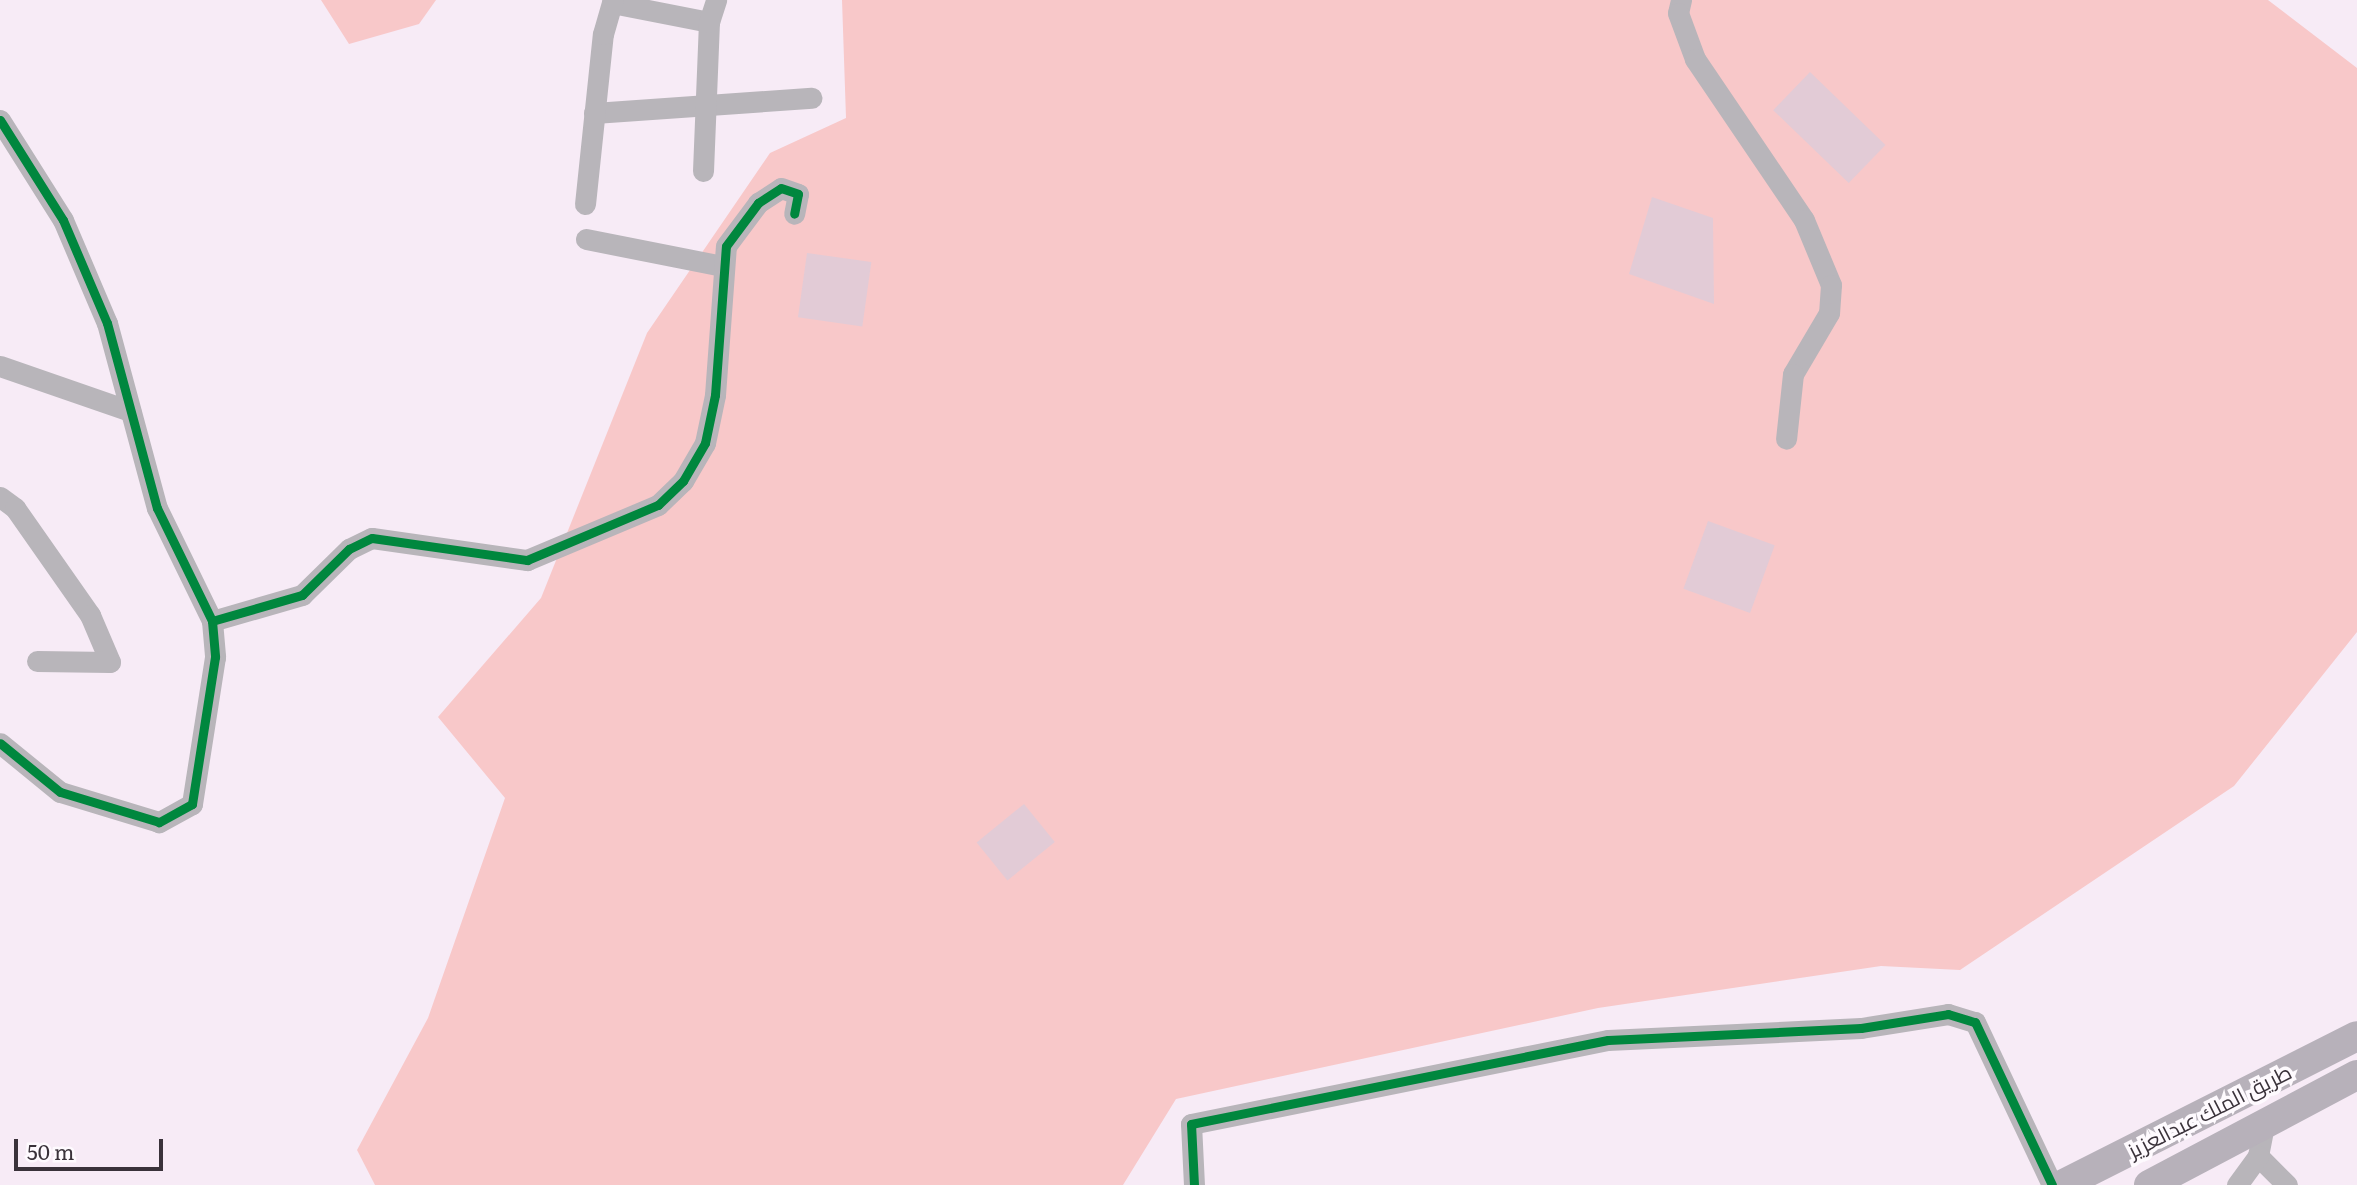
<!DOCTYPE html>
<meta charset="utf-8">
<style>
body{margin:0}
#map{position:relative;width:2357px;height:1185px;overflow:hidden;background:#f7ebf6;font-family:Literata,Cairo,serif}
div>[style]{position:absolute}
[style*='--x']{left:calc(var(--x)*1px);top:calc(var(--y)*1px);width:calc(var(--w)*1px);rotate:calc(var(--a)*1deg)}
.green>*{inset:0;background:#f8c8c9}
.building>*{inset:0;background:#e2cbd6;transform-origin:0 0}
.minor>*{height:21px;margin:-10.5px;padding:0 10.5px;transform-origin:10.5px;border-radius:10.5px;background:#b8b5ba}
.highway>*{height:30px;margin:-15px;padding:0 15px;transform-origin:15px;border-radius:15px;background:#b7b1ba}
.cycleway>*{height:9px;margin:-4.5px;padding:0 4.5px;transform-origin:4.5px;border-radius:4.5px;background:#00873e}
span{translate:-50% -50%;white-space:nowrap;text-align:center;line-height:1.15;-webkit-text-stroke:7px #fefafe;paint-order:stroke}
.street-label{font-size:21px;color:#3a323a}
.scale{position:absolute;left:14px;top:1139px;width:149px;height:32px;box-sizing:border-box;border:4px solid #3a323a;border-top:0;padding-left:9px;font-size:21px;line-height:24px;white-space:nowrap;color:#3a323a;-webkit-text-stroke:5px #fefafe;paint-order:stroke}
</style>
<div id="map">
<div class="green">
<div style="clip-path:polygon(321px 0,436px 0,419px 24px,349px 44px)"></div>
<div style="clip-path:polygon(842px 0,2268px 0,2357px 68px,2357px 632px,2234px 786px,1960px 970px,1881px 966px,1598px 1008px,1176px 1099px,1123px 1185px,375px 1185px,357px 1150px,428px 1018px,505px 798px,438px 717px,541px 598px,647px 333px,770px 153px,846px 118px)"></div>
</div>
<div class="building">
<div style="left:1810px;top:72px;width:105px;height:53px;rotate:44deg"></div>
<div style="clip-path:polygon(1652px 197px,1713px 218px,1714px 304px,1629px 274px)"></div>
<div style="left:807px;top:253px;width:65px;height:65px;rotate:8deg"></div>
<div style="left:1708px;top:521px;width:71px;height:72px;rotate:20deg"></div>
<div style="left:1024px;top:804px;width:49px;height:61px;rotate:51deg"></div>
</div>
<div class="minor">
<div style="--x:1681;--y:0;--w:13;--a:103"></div>
<div style="--x:1678;--y:13;--w:49;--a:69.7"></div>
<div style="--x:1695;--y:59;--w:194;--a:55.9"></div>
<div style="--x:1804;--y:220;--w:70;--a:67.4"></div>
<div style="--x:1831;--y:285;--w:28;--a:94"></div>
<div style="--x:1829;--y:313;--w:71;--a:120.5"></div>
<div style="--x:1793;--y:374;--w:65;--a:96.1"></div>
<div style="--x:612;--y:3;--w:99;--a:11.1"></div>
<div style="--x:594;--y:113;--w:218;--a:-4"></div>
<div style="--x:0;--y:120;--w:118;--a:57.8"></div>
<div style="--x:63;--y:220;--w:112;--a:66.9"></div>
<div style="--x:107;--y:323;--w:192;--a:74.9"></div>
<div style="--x:157;--y:508;--w:126;--a:64"></div>
<div style="--x:212;--y:621;--w:36;--a:85"></div>
<div style="--x:215;--y:657;--w:149;--a:98.9"></div>
<div style="--x:192;--y:804;--w:38;--a:151"></div>
<div style="--x:159;--y:822;--w:103;--a:-163.1"></div>
<div style="--x:60;--y:792;--w:77;--a:-140.8"></div>
<div style="--x:703;--y:171;--w:149;--a:-87.7"></div>
<div style="--x:709;--y:22;--w:23;--a:-72"></div>
<div style="--x:585;--y:204;--w:171;--a:-84"></div>
<div style="--x:603;--y:34;--w:35;--a:-74"></div>
<div style="--x:586;--y:239;--w:139;--a:11.2"></div>
<div style="--x:0;--y:366;--w:138;--a:19.1"></div>
<div style="--x:0;--y:497;--w:19;--a:36"></div>
<div style="--x:15;--y:508;--w:131;--a:55"></div>
<div style="--x:90;--y:615;--w:51;--a:66.9"></div>
<div style="--x:110;--y:662;--w:73;--a:-179.2"></div>
<div style="--x:212;--y:621;--w:94;--a:-16.1"></div>
<div style="--x:302;--y:595;--w:66;--a:-44.4"></div>
<div style="--x:349;--y:549;--w:25;--a:-26"></div>
<div style="--x:372;--y:538;--w:157;--a:8.1"></div>
<div style="--x:527;--y:560;--w:142;--a:-22.8"></div>
<div style="--x:658;--y:505;--w:35;--a:-44"></div>
<div style="--x:683;--y:481;--w:44;--a:-59.9"></div>
<div style="--x:705;--y:443;--w:49;--a:-78.2"></div>
<div style="--x:715;--y:395;--w:149;--a:-85.8"></div>
<div style="--x:726;--y:246;--w:54;--a:-53.3"></div>
<div style="--x:758;--y:203;--w:27;--a:-33"></div>
<div style="--x:781;--y:188;--w:18;--a:19"></div>
<div style="--x:798;--y:194;--w:20;--a:101"></div>
<div style="--x:2265;--y:1120;--w:37;--a:101"></div>
<div style="--x:2258;--y:1156;--w:41;--a:45"></div>
<div style="--x:1194;--y:1185;--w:61;--a:-92.8"></div>
<div style="--x:1191;--y:1124;--w:425;--a:-11.4"></div>
<div style="--x:1608;--y:1040;--w:253;--a:-2.7"></div>
<div style="--x:1861;--y:1028;--w:88;--a:-9.1"></div>
<div style="--x:1948;--y:1014;--w:28;--a:17"></div>
<div style="--x:1975;--y:1022;--w:180;--a:64.7"></div>
<div style="--x:2237;--y:1185;--w:36;--a:-54"></div>
</div>
<div class="highway">
<div style="--x:2062;--y:1185;--w:330;--a:-26.8"></div>
<div style="--x:2149;--y:1185;--w:235;--a:-27.9"></div>
</div>
<div class="cycleway">
<div style="--x:0;--y:120;--w:118;--a:57.8"></div>
<div style="--x:63;--y:220;--w:112;--a:66.9"></div>
<div style="--x:107;--y:323;--w:192;--a:74.9"></div>
<div style="--x:157;--y:508;--w:126;--a:64"></div>
<div style="--x:212;--y:621;--w:36;--a:85"></div>
<div style="--x:215;--y:657;--w:149;--a:98.9"></div>
<div style="--x:192;--y:804;--w:38;--a:151"></div>
<div style="--x:159;--y:822;--w:103;--a:-163.1"></div>
<div style="--x:60;--y:792;--w:77;--a:-140.8"></div>
<div style="--x:212;--y:621;--w:94;--a:-16.1"></div>
<div style="--x:302;--y:595;--w:66;--a:-44.4"></div>
<div style="--x:349;--y:549;--w:25;--a:-26"></div>
<div style="--x:372;--y:538;--w:157;--a:8.1"></div>
<div style="--x:527;--y:560;--w:142;--a:-22.8"></div>
<div style="--x:658;--y:505;--w:35;--a:-44"></div>
<div style="--x:683;--y:481;--w:44;--a:-59.9"></div>
<div style="--x:705;--y:443;--w:49;--a:-78.2"></div>
<div style="--x:715;--y:395;--w:149;--a:-85.8"></div>
<div style="--x:726;--y:246;--w:54;--a:-53.3"></div>
<div style="--x:758;--y:203;--w:27;--a:-33"></div>
<div style="--x:781;--y:188;--w:18;--a:19"></div>
<div style="--x:798;--y:194;--w:20;--a:101"></div>
<div style="--x:1194;--y:1185;--w:61;--a:-92.8"></div>
<div style="--x:1191;--y:1124;--w:425;--a:-11.4"></div>
<div style="--x:1608;--y:1040;--w:253;--a:-2.7"></div>
<div style="--x:1861;--y:1028;--w:88;--a:-9.1"></div>
<div style="--x:1948;--y:1014;--w:28;--a:17"></div>
<div style="--x:1975;--y:1022;--w:180;--a:64.7"></div>
</div>
<div class="street-label">
<span style="left:2209px;top:1110px;rotate:-27deg">طريق الملك عبدالعزيز</span>
</div>
<div class="scale">50 m</div>
</div>
